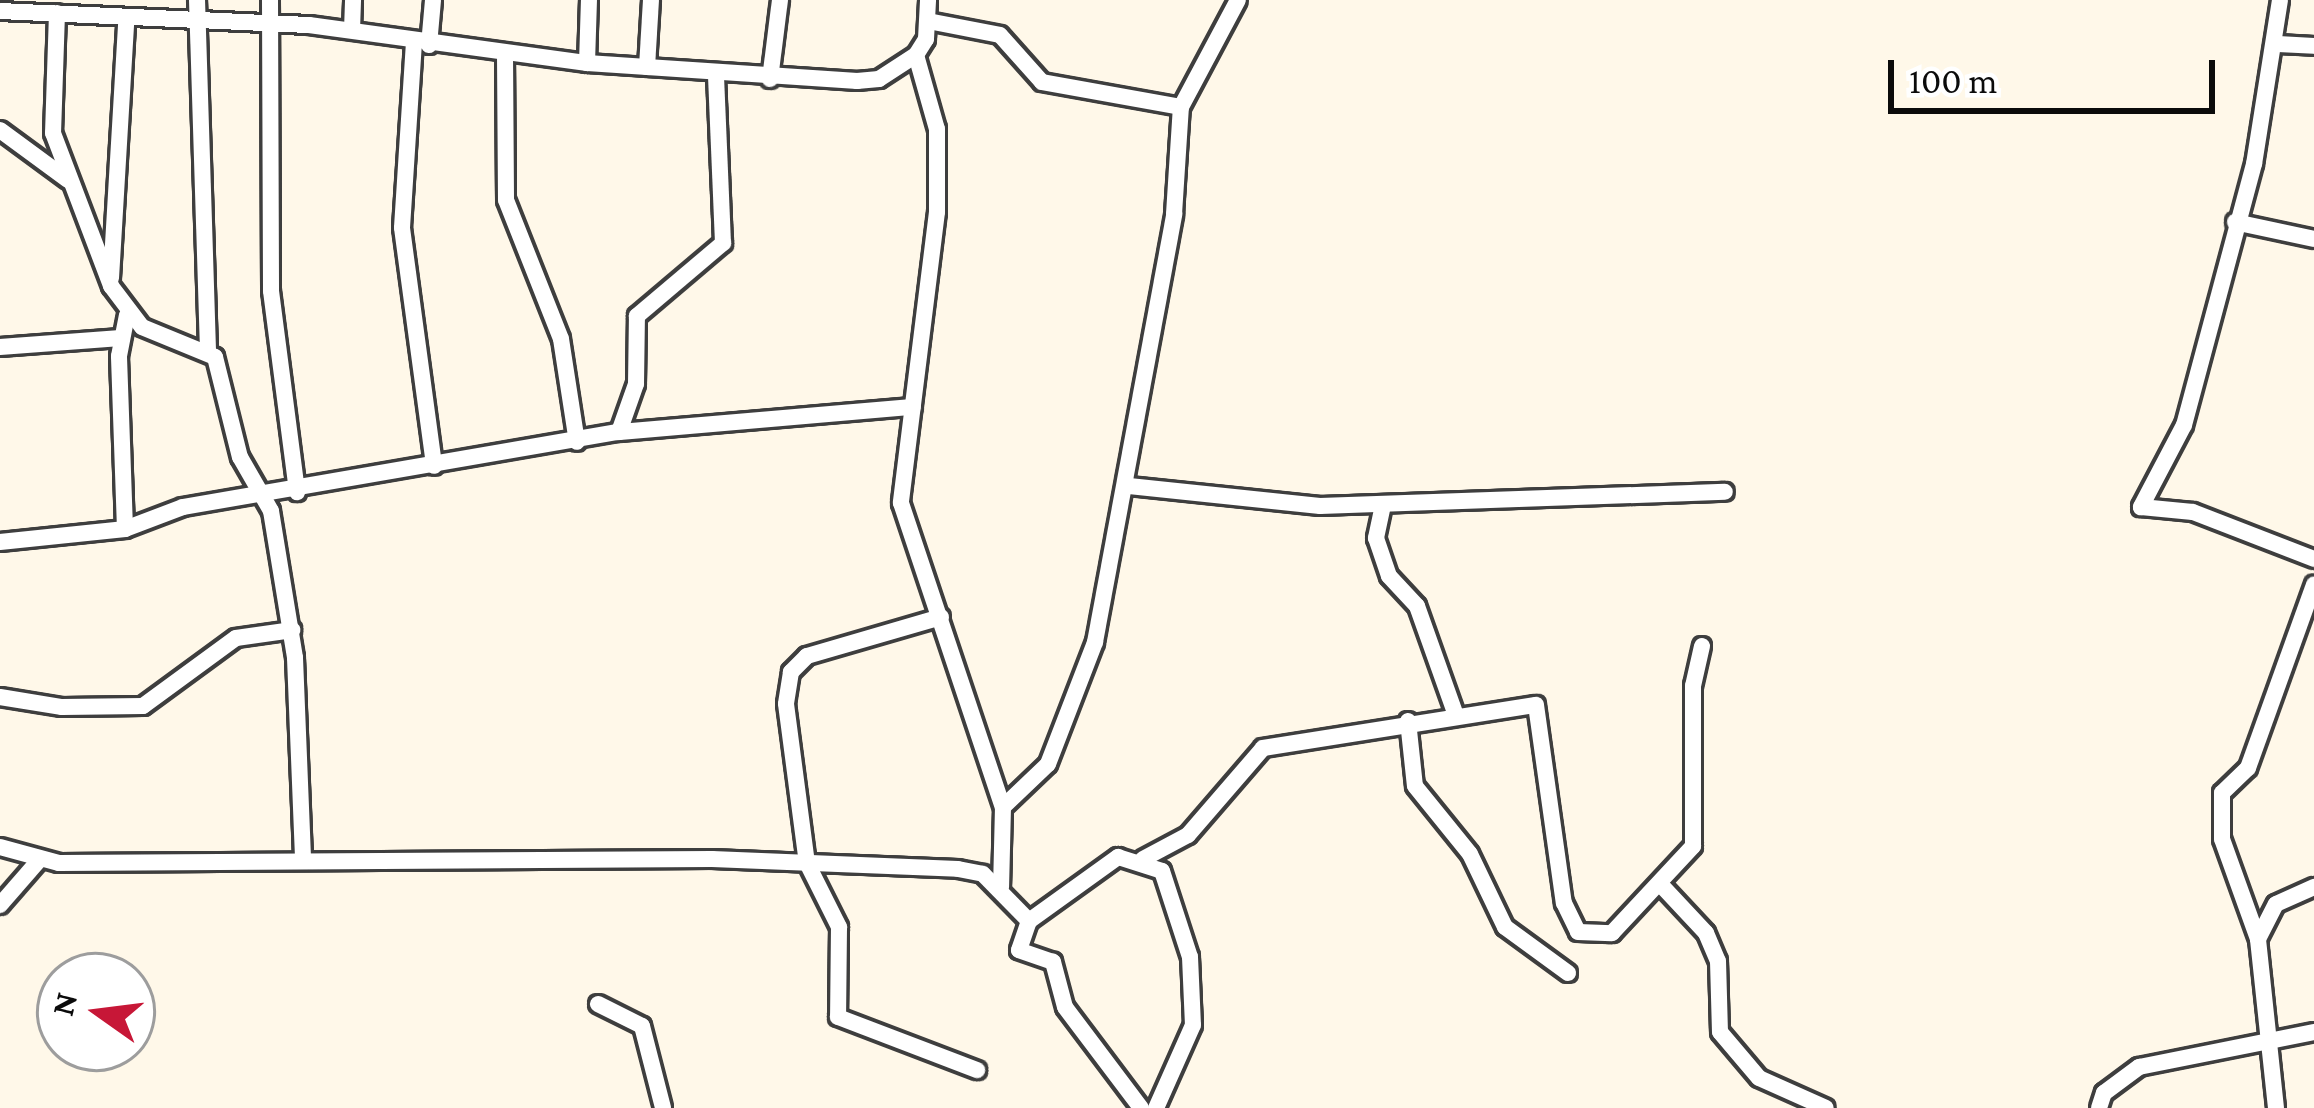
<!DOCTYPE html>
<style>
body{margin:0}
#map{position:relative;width:2314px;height:1108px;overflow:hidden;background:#fff8e9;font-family:"Crimson Pro",serif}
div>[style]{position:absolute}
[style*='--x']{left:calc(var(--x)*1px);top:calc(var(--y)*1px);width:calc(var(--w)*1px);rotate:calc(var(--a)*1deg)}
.roads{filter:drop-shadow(3px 0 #3e3e3e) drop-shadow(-3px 0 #3e3e3e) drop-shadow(0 3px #3e3e3e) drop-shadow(0 -3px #3e3e3e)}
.street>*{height:16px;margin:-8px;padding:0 8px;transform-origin:8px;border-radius:8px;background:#fff}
span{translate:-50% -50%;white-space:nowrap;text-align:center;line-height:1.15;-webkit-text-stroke:12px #fff;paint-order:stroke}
.north{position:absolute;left:36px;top:952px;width:120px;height:120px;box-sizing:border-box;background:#fff;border:3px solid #9d9d9d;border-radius:50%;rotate:284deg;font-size:33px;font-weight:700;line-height:48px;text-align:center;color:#0b0b0b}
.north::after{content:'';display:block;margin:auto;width:42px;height:54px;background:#c71737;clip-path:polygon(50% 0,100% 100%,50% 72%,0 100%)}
.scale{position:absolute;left:1888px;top:60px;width:327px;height:54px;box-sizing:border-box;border:6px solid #0b0b0b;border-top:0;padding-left:15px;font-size:36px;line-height:42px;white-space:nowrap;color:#0b0b0b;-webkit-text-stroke:9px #fff;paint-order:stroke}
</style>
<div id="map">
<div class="roads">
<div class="street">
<div style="--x:197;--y:0;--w:351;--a:88.2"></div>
<div style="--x:270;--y:0;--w:291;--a:89.8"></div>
<div style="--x:271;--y:291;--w:203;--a:82.6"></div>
<div style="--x:2280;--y:0;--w:166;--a:99"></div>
<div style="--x:2254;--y:164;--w:270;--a:105"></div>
<div style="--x:2184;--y:425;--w:93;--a:117.7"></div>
<div style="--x:2141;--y:507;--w:52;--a:5.5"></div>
<div style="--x:2193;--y:512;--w:130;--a:21.2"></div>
<div style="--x:0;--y:11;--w:309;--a:2.6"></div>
<div style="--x:309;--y:25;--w:281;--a:7.8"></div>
<div style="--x:587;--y:63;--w:271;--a:3.8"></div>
<div style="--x:857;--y:81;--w:22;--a:-5"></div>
<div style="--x:879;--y:79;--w:44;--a:-33"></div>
<div style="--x:916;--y:55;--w:19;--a:-58"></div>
<div style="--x:926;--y:39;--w:39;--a:-87"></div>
<div style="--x:57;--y:13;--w:120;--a:91.9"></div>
<div style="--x:53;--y:133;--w:164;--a:69.2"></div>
<div style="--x:111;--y:286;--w:51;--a:52.9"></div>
<div style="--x:142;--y:327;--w:79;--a:22.3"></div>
<div style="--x:215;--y:357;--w:103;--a:76"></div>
<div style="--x:240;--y:457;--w:62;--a:60.1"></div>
<div style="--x:271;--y:511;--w:149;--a:80.7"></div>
<div style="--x:295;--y:658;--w:200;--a:87.7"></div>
<div style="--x:928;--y:21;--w:73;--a:11"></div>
<div style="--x:1000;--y:35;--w:63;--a:48.2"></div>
<div style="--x:1042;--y:82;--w:141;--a:10.2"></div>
<div style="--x:352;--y:30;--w:30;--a:-88"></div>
<div style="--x:414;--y:42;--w:186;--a:93.7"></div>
<div style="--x:402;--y:228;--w:240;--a:82.3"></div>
<div style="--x:2278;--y:44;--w:36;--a:3"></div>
<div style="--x:429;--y:45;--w:45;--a:-84.9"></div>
<div style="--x:505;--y:55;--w:145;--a:89.6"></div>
<div style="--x:506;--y:200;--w:149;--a:68.4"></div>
<div style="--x:561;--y:339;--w:104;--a:81.2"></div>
<div style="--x:916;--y:55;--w:77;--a:74.2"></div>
<div style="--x:937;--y:129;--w:83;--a:90"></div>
<div style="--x:937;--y:212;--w:293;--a:97.1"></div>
<div style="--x:901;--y:503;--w:321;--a:71.5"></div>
<div style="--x:1003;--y:807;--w:80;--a:91.4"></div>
<div style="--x:587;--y:63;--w:63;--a:-88.2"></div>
<div style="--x:647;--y:67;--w:67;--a:-86.6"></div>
<div style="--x:770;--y:79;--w:80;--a:-82.8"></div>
<div style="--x:0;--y:130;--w:84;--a:36.3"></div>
<div style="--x:2235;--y:222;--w:81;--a:12.1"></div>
<div style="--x:111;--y:278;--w:256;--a:-86.6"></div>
<div style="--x:0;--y:347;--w:121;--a:-4.3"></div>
<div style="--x:619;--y:432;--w:51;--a:-70.5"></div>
<div style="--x:636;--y:384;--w:68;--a:-89.2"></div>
<div style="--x:637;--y:316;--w:113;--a:-40.3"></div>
<div style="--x:723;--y:243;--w:169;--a:-92.4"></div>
<div style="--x:1129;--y:486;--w:192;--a:6"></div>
<div style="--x:1320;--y:506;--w:405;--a:-2"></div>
<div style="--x:1383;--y:505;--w:34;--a:102"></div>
<div style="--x:1376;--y:538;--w:40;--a:71.1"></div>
<div style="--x:1389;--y:576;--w:41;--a:47"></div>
<div style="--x:1417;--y:606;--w:114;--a:70.4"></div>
<div style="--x:125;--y:529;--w:173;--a:-92"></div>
<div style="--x:119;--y:356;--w:42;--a:-79"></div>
<div style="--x:0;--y:542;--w:126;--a:-5.9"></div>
<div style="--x:125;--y:529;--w:62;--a:-20.8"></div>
<div style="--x:183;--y:507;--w:442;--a:-9.8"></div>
<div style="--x:619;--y:432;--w:295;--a:-4.9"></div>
<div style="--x:941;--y:617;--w:140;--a:163.8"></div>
<div style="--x:807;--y:656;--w:23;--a:135"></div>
<div style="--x:791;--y:672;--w:32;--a:99"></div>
<div style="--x:786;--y:704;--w:160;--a:82.5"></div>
<div style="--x:807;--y:863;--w:72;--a:63.4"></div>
<div style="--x:839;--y:927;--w:90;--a:90.6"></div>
<div style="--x:838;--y:1017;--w:149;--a:20.9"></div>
<div style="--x:0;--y:697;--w:63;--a:9.2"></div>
<div style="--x:62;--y:707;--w:81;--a:-0.7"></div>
<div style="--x:143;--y:706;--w:115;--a:-36.2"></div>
<div style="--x:236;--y:638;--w:57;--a:-8.1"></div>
<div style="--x:1408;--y:721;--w:65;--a:83.9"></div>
<div style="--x:1415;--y:786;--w:87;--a:51"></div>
<div style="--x:1470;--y:854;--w:81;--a:64.4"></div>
<div style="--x:1505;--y:927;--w:78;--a:36.1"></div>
<div style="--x:1003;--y:807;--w:62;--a:-43.7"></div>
<div style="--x:1048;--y:764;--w:131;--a:-68.9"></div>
<div style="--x:1095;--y:642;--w:435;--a:-79.5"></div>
<div style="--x:1174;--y:214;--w:107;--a:-86.3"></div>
<div style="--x:1181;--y:107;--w:121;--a:-62"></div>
<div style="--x:0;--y:847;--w:61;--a:15.2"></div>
<div style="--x:59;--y:863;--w:653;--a:-0.35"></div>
<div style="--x:712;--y:859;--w:246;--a:2.3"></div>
<div style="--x:958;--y:869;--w:25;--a:11"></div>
<div style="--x:983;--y:874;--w:66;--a:45.6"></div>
<div style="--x:1143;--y:859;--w:51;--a:-28.1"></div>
<div style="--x:1188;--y:835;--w:115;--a:-49.2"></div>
<div style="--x:1263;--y:748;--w:276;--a:-9"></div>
<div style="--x:1536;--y:705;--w:200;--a:82"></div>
<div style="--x:1564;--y:903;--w:32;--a:64"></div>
<div style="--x:1578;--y:932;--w:34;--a:2"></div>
<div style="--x:1612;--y:933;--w:119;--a:-47"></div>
<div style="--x:1693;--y:846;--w:160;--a:-90"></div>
<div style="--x:1693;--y:686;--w:41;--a:-77.3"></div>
<div style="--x:1663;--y:887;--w:63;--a:46.9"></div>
<div style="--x:1706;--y:933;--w:30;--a:67"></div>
<div style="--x:1718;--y:961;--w:71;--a:88.4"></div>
<div style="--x:1720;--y:1032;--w:60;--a:49.7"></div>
<div style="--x:1759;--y:1078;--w:73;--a:24.1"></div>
<div style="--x:0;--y:905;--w:61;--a:-49"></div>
<div style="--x:2258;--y:939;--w:39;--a:-63"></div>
<div style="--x:2276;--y:904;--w:42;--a:-24.1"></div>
<div style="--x:598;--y:1004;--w:49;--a:26.6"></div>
<div style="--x:642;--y:1026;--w:85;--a:75.6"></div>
<div style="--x:1141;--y:1108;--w:126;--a:-127"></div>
<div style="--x:1065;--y:1007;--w:47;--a:-104.9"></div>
<div style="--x:1053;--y:962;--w:36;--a:-161"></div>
<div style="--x:1019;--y:950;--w:31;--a:-71"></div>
<div style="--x:1029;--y:921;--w:110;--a:-35.7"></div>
<div style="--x:1118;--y:857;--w:46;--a:17.7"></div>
<div style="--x:1162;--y:871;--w:90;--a:72"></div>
<div style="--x:1190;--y:957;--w:68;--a:87.5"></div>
<div style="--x:1193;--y:1025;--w:91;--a:114"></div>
<div style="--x:2099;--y:1108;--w:16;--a:-72"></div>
<div style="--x:2104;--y:1093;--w:44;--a:-36.6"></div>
<div style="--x:2139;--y:1067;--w:178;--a:-11.3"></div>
<div style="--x:2276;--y:1108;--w:170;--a:-96.1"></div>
<div style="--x:2258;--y:939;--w:106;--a:-109.8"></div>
<div style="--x:2222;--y:839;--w:46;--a:-90"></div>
<div style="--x:2222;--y:793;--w:36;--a:-44"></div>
<div style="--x:2248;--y:768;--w:195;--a:-70.2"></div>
</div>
</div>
<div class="north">N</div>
<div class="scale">100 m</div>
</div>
